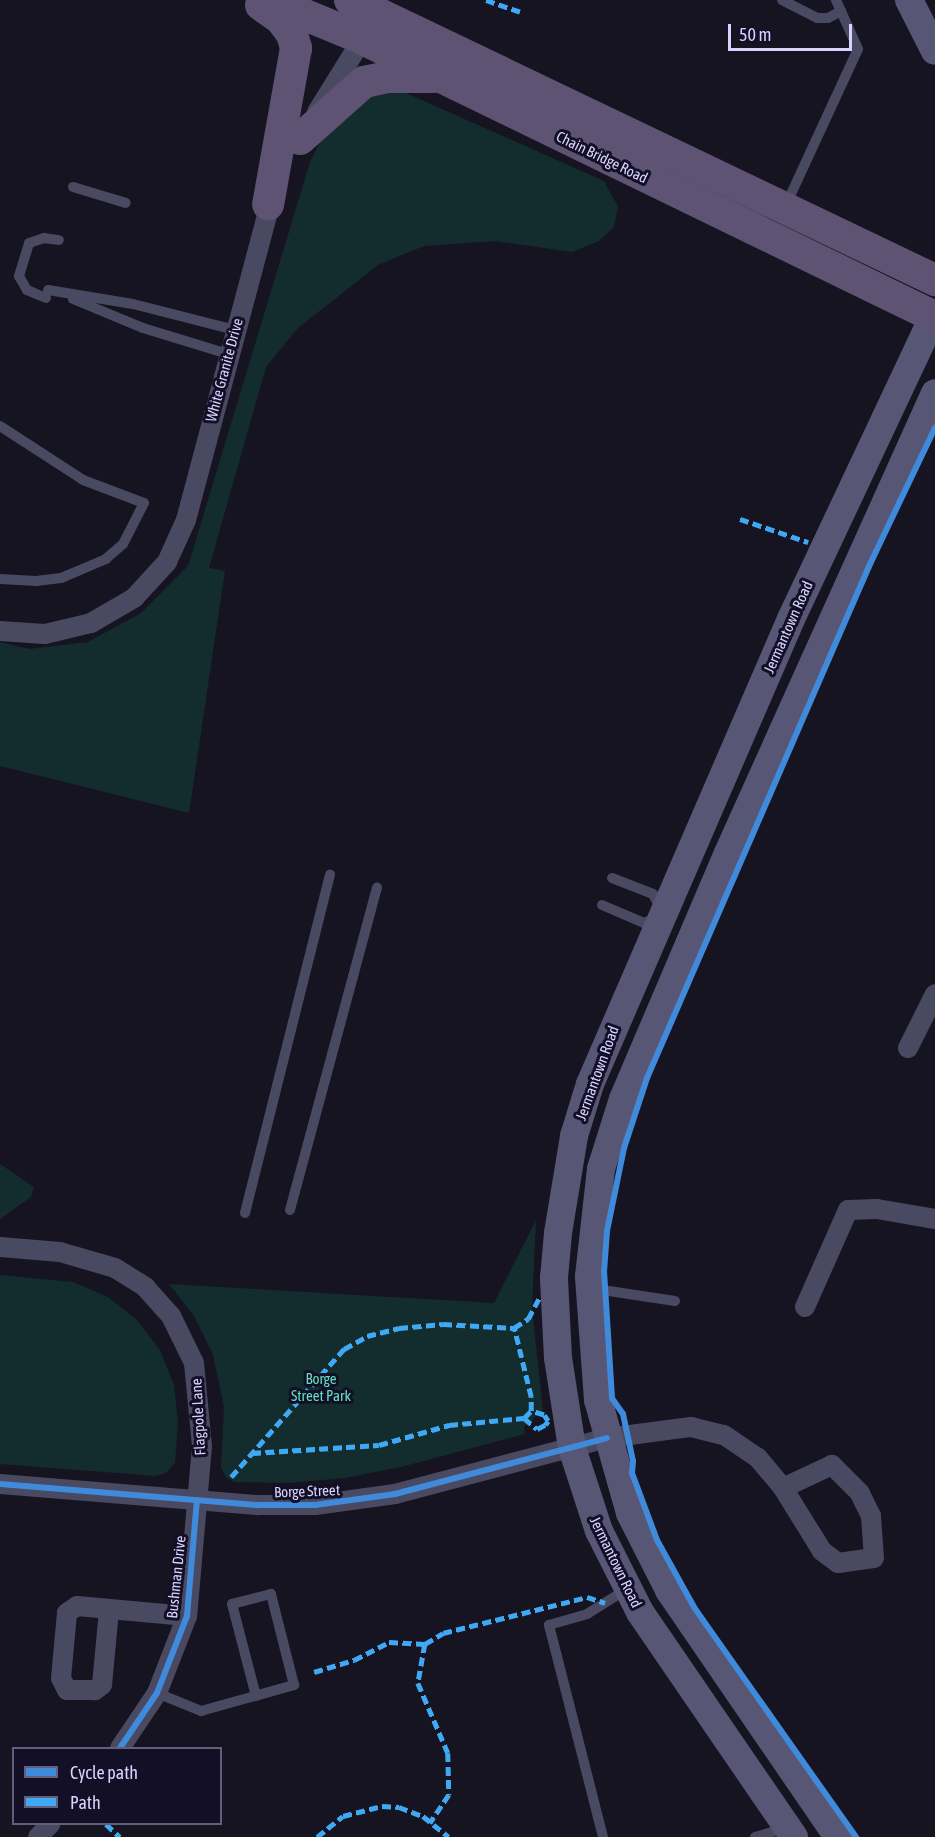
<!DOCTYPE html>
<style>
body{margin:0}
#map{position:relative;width:935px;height:1837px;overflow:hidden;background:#161421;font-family:"Asap Condensed",sans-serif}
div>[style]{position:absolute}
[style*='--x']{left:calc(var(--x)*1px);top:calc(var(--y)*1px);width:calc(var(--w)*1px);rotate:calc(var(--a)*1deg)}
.green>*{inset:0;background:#132c2d}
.lane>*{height:10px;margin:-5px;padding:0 5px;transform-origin:5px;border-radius:5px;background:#4a4962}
.street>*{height:20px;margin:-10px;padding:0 10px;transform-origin:10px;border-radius:10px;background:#4a4962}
.secondary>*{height:28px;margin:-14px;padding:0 14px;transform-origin:14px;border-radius:14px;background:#575674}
.primary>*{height:32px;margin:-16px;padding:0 16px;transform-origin:16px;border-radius:16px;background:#5e5373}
.quiet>*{height:4.5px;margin-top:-2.25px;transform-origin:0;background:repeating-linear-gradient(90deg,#3fa9f5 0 9px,transparent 0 13.5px)}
.cycleway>*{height:6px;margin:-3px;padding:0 3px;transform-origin:3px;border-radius:3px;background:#408adc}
span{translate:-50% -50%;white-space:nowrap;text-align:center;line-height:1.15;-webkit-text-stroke:6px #130f26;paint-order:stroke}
.street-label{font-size:15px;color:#d9d4ff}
.park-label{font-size:15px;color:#5fe0c0}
.legend{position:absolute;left:12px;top:1747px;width:210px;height:78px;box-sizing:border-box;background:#130f26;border:2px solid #625e7d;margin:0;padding:8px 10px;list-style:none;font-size:18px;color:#d9d4ff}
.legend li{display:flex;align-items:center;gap:12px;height:30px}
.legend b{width:30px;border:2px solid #625e7d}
.scale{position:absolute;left:728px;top:24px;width:124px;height:27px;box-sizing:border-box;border:3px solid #d9d4ff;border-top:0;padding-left:8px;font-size:18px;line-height:21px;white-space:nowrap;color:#d9d4ff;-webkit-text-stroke:4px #130f26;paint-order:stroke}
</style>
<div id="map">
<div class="green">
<div style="clip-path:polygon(397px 89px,604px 181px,618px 207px,614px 227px,599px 241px,572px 252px,495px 241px,424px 246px,378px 265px,298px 328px,266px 367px,209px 568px,225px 571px,189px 813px,0 766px,0 642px,29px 649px,88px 642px,141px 613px,188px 566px,310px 162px,321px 140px,347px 112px,377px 92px)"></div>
<div style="clip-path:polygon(0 1164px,34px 1187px,31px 1197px,0 1219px)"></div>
<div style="clip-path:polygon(536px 1220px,532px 1308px,543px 1410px,524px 1427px,525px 1434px,401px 1467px,345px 1478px,288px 1483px,234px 1482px,226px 1477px,221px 1467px,224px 1407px,213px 1355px,194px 1316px,169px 1284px,494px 1303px)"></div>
<div style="clip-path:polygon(0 1275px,73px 1282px,108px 1297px,137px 1320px,160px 1350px,174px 1385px,178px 1422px,175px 1463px,166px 1473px,156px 1476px,0 1464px)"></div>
</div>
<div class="lane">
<div style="--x:782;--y:0;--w:39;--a:27"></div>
<div style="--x:817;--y:18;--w:11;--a:0"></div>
<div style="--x:828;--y:18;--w:15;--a:-28"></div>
<div style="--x:73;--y:187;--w:55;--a:16.8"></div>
<div style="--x:785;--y:207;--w:174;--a:-65.2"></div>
<div style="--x:858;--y:49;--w:54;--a:-114.2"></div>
<div style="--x:48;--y:290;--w:86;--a:9.4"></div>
<div style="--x:133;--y:304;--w:105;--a:14.3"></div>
<div style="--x:46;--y:298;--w:21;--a:-157"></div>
<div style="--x:27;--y:290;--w:16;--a:-120"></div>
<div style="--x:19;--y:276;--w:34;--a:-73"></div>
<div style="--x:29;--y:243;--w:16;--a:-18"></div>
<div style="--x:44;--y:238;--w:15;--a:8"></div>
<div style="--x:73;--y:299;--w:76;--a:22.5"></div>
<div style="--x:143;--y:328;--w:89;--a:17"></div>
<div style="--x:0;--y:426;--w:99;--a:33"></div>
<div style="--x:83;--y:480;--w:65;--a:20.7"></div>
<div style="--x:144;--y:503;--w:46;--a:117.1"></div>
<div style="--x:123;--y:544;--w:23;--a:139"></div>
<div style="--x:106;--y:559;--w:49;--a:157.1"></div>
<div style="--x:61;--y:578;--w:25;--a:173"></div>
<div style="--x:36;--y:581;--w:36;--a:-177"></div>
<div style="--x:602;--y:905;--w:46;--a:23.2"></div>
<div style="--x:644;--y:923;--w:22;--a:-22"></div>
<div style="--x:664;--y:915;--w:24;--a:-118"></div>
<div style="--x:653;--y:894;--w:44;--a:-158.7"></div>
<div style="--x:290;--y:1210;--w:334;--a:-74.9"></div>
<div style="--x:245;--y:1213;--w:349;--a:-75.9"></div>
<div style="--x:589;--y:1288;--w:87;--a:8.6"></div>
<div style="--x:157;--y:1693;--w:48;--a:22.2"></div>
<div style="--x:201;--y:1711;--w:97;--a:-15.6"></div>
<div style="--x:294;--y:1685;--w:94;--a:-104.2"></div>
<div style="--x:271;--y:1594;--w:40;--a:165.6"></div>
<div style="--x:232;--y:1604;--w:95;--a:75.4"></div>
<div style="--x:603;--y:1837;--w:219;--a:-104.3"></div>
<div style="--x:549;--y:1625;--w:40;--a:-16"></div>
<div style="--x:587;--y:1614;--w:47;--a:-32"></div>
<div style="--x:755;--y:1837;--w:32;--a:-16"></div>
</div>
<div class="street">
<div style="--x:317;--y:112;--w:97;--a:-58.1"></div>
<div style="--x:0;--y:631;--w:45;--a:3.8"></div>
<div style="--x:45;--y:634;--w:47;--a:-13.4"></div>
<div style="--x:91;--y:623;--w:50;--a:-30.2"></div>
<div style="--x:134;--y:598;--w:49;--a:-47.5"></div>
<div style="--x:167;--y:562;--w:46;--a:-65.7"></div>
<div style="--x:186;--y:520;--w:335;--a:-75.1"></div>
<div style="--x:908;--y:1048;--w:60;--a:-63.4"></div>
<div style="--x:0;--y:1247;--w:60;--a:4.8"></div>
<div style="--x:60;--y:1252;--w:57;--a:16.2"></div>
<div style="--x:115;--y:1268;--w:36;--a:32"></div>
<div style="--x:145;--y:1287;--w:39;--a:48"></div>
<div style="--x:171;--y:1316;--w:52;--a:63.9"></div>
<div style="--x:194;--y:1363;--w:83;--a:84.5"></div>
<div style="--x:202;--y:1446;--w:171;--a:95"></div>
<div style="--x:187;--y:1616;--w:83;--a:111.3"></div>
<div style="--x:157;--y:1693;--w:66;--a:123.9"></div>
<div style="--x:805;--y:1307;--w:106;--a:-66.1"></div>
<div style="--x:848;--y:1210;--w:29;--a:-2"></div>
<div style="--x:877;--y:1209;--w:59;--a:9.8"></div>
<div style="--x:0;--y:1484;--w:259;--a:4.7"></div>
<div style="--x:258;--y:1505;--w:57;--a:0"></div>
<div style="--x:315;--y:1505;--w:81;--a:-7.8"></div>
<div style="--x:395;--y:1494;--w:219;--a:-14.8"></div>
<div style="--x:607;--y:1438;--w:85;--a:-7.5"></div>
<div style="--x:691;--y:1427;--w:34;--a:14"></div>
<div style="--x:724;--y:1435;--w:41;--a:34.1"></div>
<div style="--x:758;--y:1458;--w:39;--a:50"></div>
<div style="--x:783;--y:1488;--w:74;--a:58.2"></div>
<div style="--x:822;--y:1551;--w:20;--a:37"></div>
<div style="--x:838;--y:1563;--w:36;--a:-8"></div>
<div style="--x:874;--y:1558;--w:42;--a:-94.1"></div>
<div style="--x:871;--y:1516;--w:25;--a:-116"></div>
<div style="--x:860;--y:1493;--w:40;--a:-135"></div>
<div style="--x:832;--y:1465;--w:54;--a:154.9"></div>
<div style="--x:109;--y:1610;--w:75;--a:95.3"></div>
<div style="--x:102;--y:1685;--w:9;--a:144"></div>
<div style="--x:95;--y:1690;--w:28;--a:180"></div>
<div style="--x:67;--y:1690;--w:13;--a:-117"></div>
<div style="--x:61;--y:1678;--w:65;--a:-84.7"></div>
<div style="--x:67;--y:1613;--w:12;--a:-35"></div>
<div style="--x:77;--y:1606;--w:110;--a:5.2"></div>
<div style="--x:38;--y:1837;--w:18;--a:-47"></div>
</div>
<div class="secondary">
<div style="--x:909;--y:0;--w:57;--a:63"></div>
<div style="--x:794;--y:1837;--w:273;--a:-124.4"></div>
<div style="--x:640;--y:1612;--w:91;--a:-116.8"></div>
<div style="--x:599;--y:1531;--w:87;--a:-108"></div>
<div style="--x:572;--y:1448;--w:91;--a:-98.8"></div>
<div style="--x:558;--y:1358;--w:80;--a:-92.9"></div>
<div style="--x:554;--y:1278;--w:45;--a:-84.9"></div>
<div style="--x:558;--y:1233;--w:98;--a:-80.6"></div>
<div style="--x:574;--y:1136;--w:54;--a:-72.9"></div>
<div style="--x:590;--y:1084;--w:507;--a:-66.62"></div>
<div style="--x:791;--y:619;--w:338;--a:-64.8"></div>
<div style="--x:838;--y:1837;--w:299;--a:-124.4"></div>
<div style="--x:669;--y:1590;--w:86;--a:-116.9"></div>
<div style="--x:630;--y:1513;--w:117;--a:-105.8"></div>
<div style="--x:598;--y:1400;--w:124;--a:-94.2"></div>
<div style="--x:589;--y:1276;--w:108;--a:-83.6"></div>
<div style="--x:601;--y:1169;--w:73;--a:-72.6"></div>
<div style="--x:623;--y:1099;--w:267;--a:-66.9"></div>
<div style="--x:728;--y:853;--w:504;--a:-65.77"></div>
</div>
<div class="primary">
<div style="--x:269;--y:0;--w:102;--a:22.5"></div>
<div style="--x:363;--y:39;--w:636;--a:25.92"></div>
<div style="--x:350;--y:0;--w:649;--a:25.58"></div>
<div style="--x:261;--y:5;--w:24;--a:35"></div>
<div style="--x:281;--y:19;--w:19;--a:54"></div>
<div style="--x:292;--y:34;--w:15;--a:74"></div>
<div style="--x:296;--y:48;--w:159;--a:100.1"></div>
<div style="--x:300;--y:139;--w:86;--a:-41.7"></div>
<div style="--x:364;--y:82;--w:25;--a:-12"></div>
<div style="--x:388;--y:77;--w:45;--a:0"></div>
</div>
<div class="quiet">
<div style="--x:486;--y:0;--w:36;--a:19"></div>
<div style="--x:740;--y:519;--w:72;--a:18.7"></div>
<div style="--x:524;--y:1418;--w:17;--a:40"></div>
<div style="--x:537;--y:1429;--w:9;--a:-27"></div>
<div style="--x:545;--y:1425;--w:5;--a:-53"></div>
<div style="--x:548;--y:1421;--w:7;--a:-124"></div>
<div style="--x:544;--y:1415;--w:14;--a:-163"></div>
<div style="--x:252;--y:1453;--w:127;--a:-3.6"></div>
<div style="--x:379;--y:1445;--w:73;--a:-15.9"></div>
<div style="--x:449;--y:1425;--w:75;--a:-5.3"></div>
<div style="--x:524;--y:1418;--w:10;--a:-45"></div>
<div style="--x:531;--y:1411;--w:14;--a:-90"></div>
<div style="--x:531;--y:1397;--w:71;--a:-103.8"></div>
<div style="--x:231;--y:1477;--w:171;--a:-48.6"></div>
<div style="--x:344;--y:1349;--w:26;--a:-29"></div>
<div style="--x:367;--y:1336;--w:33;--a:-14"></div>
<div style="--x:399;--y:1328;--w:44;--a:-5.2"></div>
<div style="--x:443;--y:1324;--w:71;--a:3.2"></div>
<div style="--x:514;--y:1328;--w:17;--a:-33"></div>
<div style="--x:528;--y:1319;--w:26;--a:-62"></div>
<div style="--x:425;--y:1644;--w:40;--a:100"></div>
<div style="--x:418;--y:1683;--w:76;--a:66.8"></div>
<div style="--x:448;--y:1753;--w:42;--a:88.6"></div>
<div style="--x:449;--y:1795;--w:34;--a:124"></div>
<div style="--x:314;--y:1672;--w:42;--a:-16.7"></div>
<div style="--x:354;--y:1660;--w:39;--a:-27"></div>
<div style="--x:389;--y:1642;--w:36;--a:3"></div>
<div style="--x:425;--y:1644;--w:21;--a:-31"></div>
<div style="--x:443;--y:1633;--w:148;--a:-14"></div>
<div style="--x:587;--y:1597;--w:19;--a:18"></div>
<div style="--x:106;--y:1824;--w:19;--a:43"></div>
<div style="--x:317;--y:1837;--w:33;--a:-39"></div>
<div style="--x:343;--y:1816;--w:40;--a:-14.4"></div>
<div style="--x:382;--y:1806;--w:17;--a:3"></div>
<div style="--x:399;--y:1807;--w:26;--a:21"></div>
<div style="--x:423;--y:1816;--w:33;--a:39"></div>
</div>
<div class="cycleway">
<div style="--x:0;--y:1484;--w:259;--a:4.7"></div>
<div style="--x:258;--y:1505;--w:57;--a:0"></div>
<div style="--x:315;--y:1505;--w:81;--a:-7.8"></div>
<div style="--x:395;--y:1494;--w:219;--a:-14.8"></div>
<div style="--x:120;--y:1748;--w:66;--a:-56.1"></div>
<div style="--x:157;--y:1693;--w:83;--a:-68.7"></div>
<div style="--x:187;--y:1616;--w:116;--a:-85.1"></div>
<div style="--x:856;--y:1837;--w:281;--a:-125.2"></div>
<div style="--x:694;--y:1607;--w:77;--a:-118.9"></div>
<div style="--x:657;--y:1540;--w:72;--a:-110.5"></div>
<div style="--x:632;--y:1473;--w:12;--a:-85"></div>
<div style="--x:633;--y:1461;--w:48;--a:-102"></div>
<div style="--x:623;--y:1414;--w:19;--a:-125"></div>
<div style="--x:612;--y:1398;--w:126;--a:-93.6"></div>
<div style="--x:604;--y:1272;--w:41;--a:-85.8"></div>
<div style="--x:607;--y:1231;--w:85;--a:-78.4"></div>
<div style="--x:624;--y:1148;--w:74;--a:-71.8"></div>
<div style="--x:647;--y:1078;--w:560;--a:-66.55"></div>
<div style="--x:870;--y:564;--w:151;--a:-64.5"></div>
</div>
<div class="street-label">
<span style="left:602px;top:157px;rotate:26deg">Chain Bridge Road</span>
<span style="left:224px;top:370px;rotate:-75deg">White Granite Drive</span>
<span style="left:788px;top:627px;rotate:-66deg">Jermantown Road</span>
<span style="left:597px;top:1073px;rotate:-70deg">Jermantown Road</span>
<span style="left:198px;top:1417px;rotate:-93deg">Flagpole Lane</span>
<span style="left:307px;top:1491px;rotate:-2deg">Borge Street</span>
<span style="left:616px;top:1562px;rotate:64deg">Jermantown Road</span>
<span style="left:176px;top:1577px;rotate:-84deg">Bushman Drive</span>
</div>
<div class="park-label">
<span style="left:321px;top:1387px">Borge<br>Street Park</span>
</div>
<ul class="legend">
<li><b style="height:8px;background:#408adc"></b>Cycle path</li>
<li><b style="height:8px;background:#3fa9f5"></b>Path</li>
</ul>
<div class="scale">50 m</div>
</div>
